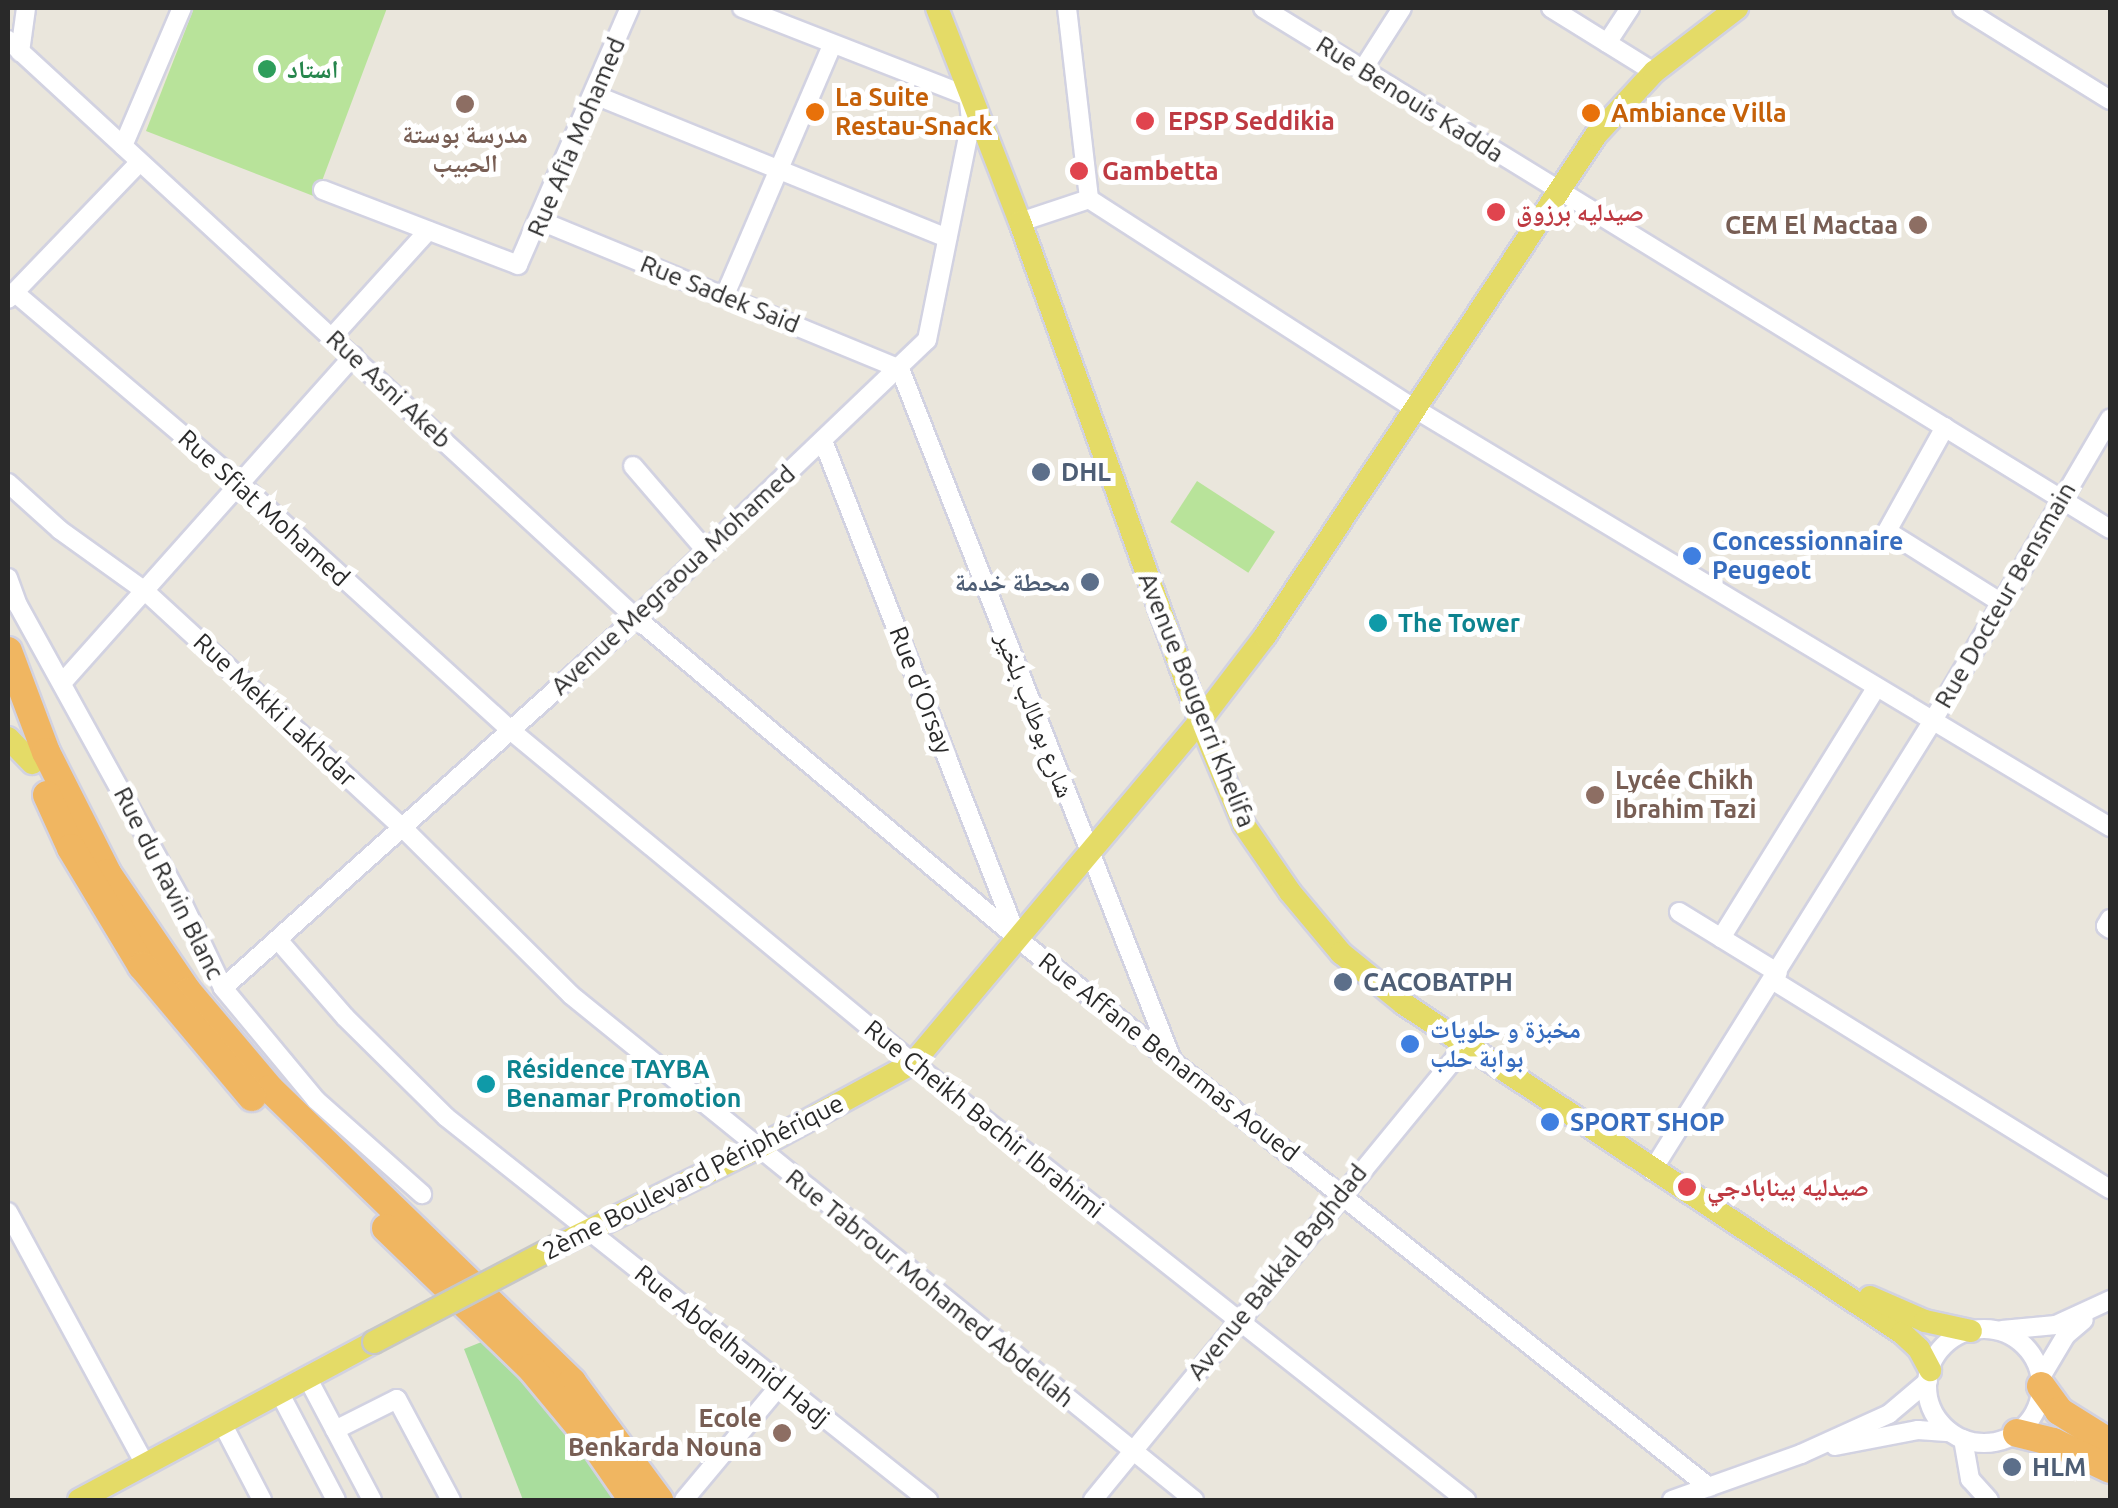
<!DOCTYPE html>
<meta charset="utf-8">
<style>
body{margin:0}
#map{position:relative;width:2118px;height:1508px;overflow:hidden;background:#eae6dc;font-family:Ubuntu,"Noto Naskh Arabic",sans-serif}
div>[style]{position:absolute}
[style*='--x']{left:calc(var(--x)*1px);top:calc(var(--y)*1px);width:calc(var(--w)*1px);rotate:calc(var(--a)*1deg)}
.green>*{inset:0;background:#a9dd9d}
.pitch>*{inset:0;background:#b8e39a;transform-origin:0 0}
.roads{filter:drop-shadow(2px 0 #d2d2e1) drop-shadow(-2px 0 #d2d2e1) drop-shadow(0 2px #d2d2e1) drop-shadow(0 -2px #d2d2e1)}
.minor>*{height:18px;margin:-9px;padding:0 9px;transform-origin:9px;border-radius:9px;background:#fff}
.minor>.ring{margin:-9px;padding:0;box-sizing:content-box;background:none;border:18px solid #fff;border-radius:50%}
.major>*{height:22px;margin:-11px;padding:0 11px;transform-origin:11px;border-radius:11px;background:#e4db67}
.highway>*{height:28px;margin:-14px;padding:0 14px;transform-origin:14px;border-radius:14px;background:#f0b661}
.bridges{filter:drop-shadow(2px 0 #c7c7c7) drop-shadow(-2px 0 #c7c7c7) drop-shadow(0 2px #c7c7c7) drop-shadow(0 -2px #c7c7c7)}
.major-bridge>*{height:22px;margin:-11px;padding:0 11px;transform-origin:11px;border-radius:11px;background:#e4db67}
.dots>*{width:28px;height:28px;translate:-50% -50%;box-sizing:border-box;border:5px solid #fff;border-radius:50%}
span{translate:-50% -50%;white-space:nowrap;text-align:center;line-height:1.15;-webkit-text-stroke:10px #fff;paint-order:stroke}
.leisure-label{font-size:25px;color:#27864d;font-weight:700}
.left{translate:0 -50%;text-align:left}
.food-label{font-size:25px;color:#c56008;font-weight:700}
.street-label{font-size:25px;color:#292929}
.health-label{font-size:25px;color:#be3a42;font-weight:700}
.education-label{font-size:25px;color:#785e54;font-weight:700}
.right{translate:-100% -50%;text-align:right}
.service-label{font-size:25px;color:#4e5e75;font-weight:700}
.shop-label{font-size:25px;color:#366cbe;font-weight:700}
.culture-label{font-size:25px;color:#0d838f;font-weight:700}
.frame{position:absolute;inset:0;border:10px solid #292929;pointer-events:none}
</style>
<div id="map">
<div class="green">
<div style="clip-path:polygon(489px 1339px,556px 1414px,621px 1500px,523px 1500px,464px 1349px)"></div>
</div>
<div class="pitch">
<div style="clip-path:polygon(194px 8px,387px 8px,316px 197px,146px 131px)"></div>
<div style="left:1197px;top:481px;width:93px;height:49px;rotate:33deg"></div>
</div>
<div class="roads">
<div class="minor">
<div style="--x:742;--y:8;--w:243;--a:21.3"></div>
<div style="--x:1067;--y:8;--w:192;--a:83.4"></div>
<div style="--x:1263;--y:8;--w:994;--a:31.6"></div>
<div style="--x:1551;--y:8;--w:121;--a:31.9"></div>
<div style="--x:1962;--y:8;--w:174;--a:31.9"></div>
<div style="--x:8;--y:40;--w:854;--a:42.63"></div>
<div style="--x:636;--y:618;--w:499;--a:40"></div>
<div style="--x:1018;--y:939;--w:882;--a:38.42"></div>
<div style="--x:1607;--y:43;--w:42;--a:-56.7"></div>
<div style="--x:20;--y:52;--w:44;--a:-82.2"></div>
<div style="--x:1363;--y:69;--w:72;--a:-57.4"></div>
<div style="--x:595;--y:95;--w:380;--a:22.1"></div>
<div style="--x:123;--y:146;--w:150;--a:-66.9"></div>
<div style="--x:323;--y:190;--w:209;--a:21"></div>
<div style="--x:518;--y:265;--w:280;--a:-66.5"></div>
<div style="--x:1089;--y:199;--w:390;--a:32.8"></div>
<div style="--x:1417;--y:410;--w:809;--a:31.04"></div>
<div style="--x:541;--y:221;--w:388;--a:22.4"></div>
<div style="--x:900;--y:369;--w:743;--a:68.51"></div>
<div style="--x:1020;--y:222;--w:73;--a:-18.4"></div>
<div style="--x:14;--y:292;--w:295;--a:40.3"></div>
<div style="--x:239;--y:483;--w:365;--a:42.3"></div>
<div style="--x:509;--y:729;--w:524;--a:39.58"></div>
<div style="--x:913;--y:1063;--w:705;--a:38.32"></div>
<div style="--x:725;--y:295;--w:272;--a:-66.8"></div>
<div style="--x:8;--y:299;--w:189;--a:-46.1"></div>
<div style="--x:333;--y:336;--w:142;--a:-47.9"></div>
<div style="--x:1945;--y:427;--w:119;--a:119.1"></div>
<div style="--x:1887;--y:531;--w:136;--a:32.1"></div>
<div style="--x:823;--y:441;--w:529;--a:68.62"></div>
<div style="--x:633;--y:466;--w:113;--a:49.3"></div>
<div style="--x:8;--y:483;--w:70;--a:42.1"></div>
<div style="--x:60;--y:530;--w:105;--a:35.7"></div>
<div style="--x:145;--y:591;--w:352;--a:42.6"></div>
<div style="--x:404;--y:829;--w:235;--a:44.8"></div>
<div style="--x:571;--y:995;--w:802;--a:39.03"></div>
<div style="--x:8;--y:578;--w:29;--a:70"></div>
<div style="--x:18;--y:605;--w:342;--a:61.1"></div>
<div style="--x:183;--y:904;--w:93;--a:64.5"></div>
<div style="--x:223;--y:988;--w:146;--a:50.3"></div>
<div style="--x:316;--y:1100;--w:142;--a:41.6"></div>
<div style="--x:62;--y:683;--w:438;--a:-48.3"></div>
<div style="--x:1679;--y:912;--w:116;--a:31.6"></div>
<div style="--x:2110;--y:919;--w:8;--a:120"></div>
<div style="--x:2106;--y:926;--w:5;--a:37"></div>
<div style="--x:1721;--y:938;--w:294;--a:-58.2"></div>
<div style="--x:279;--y:941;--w:101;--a:49"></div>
<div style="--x:345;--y:1017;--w:142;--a:44.7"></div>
<div style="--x:446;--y:1117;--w:616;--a:38.47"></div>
<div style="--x:1774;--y:981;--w:395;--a:31.8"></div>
<div style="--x:223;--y:988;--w:554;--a:-41.86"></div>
<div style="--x:636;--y:618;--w:402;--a:-43.7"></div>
<div style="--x:927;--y:340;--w:223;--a:-78.6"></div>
<div style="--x:971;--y:121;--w:20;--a:-96"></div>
<div style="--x:1652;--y:1171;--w:529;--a:-58.05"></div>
<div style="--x:1932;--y:722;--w:352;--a:-59.6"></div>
<div style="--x:8;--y:1212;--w:287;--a:61.5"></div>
<div class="ring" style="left:1927px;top:1329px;width:96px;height:96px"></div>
<div style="--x:2002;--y:1330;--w:54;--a:-5.3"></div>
<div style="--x:2056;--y:1325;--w:60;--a:-24.8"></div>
<div style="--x:307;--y:1377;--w:139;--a:62.1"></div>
<div style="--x:2041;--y:1377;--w:49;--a:-59.2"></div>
<div style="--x:2066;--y:1335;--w:23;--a:-40"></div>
<div style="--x:279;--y:1392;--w:122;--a:62.2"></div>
<div style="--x:222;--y:1423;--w:87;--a:62.5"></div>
<div style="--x:335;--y:1430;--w:69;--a:-26.6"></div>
<div style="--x:397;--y:1399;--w:115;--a:61.9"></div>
<div style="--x:1963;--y:1439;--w:41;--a:80.1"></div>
<div style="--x:1970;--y:1479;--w:28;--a:48"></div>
<div style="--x:1835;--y:1446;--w:85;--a:-10.9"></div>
<div style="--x:1918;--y:1430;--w:32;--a:4"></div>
<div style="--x:684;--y:1500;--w:150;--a:-50.1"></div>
<div style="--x:1093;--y:1500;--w:587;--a:-50.67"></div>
<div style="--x:1672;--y:1500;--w:137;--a:-19.6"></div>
<div style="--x:1801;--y:1454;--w:97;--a:-24.4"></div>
<div style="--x:1889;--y:1414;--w:51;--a:-40.2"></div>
</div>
<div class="major">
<div style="--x:937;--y:8;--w:230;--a:68.8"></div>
<div style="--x:1020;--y:222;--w:530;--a:70.16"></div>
<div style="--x:1200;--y:721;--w:113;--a:67.1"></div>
<div style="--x:1244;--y:825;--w:81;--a:55.5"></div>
<div style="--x:1290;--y:892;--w:80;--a:50.1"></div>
<div style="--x:1341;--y:953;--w:81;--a:39"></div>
<div style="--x:1404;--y:1004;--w:597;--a:33.45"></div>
<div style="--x:1902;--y:1333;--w:23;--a:43"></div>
<div style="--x:1919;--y:1349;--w:24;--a:62"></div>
<div style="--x:8;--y:738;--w:35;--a:46"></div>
<div style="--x:561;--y:1244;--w:218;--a:-26.1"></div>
<div style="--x:757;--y:1148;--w:178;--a:-28.6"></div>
<div style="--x:913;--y:1063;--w:446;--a:-50"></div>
<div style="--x:1200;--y:721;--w:107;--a:-52.6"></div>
<div style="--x:1265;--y:636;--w:600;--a:-56.55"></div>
<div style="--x:1596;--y:135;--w:86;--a:-47.4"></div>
<div style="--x:1654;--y:72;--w:105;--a:-37.6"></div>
<div style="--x:1870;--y:1297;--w:60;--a:23.6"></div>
<div style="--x:1925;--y:1321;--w:47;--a:12.3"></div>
<div style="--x:79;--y:1500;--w:335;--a:-28.2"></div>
</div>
<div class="highway">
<div style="--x:8;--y:651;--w:108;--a:69.4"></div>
<div style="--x:46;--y:752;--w:136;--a:63.2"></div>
<div style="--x:107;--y:873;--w:144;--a:55.8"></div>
<div style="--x:188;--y:992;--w:127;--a:49.8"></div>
<div style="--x:270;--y:1089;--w:421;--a:44.1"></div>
<div style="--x:572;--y:1382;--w:147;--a:53.6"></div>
<div style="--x:47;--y:795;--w:58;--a:65.6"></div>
<div style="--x:71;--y:848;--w:138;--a:59"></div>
<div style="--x:142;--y:966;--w:171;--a:50"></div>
<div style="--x:386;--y:1228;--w:202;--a:44"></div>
<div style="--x:531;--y:1368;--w:100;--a:50.3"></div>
<div style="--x:595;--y:1445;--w:67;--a:55.4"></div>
<div style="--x:2041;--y:1386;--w:31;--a:54"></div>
<div style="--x:2059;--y:1411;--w:60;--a:32.1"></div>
<div style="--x:2017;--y:1433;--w:37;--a:14"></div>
<div style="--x:2053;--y:1442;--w:63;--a:25.3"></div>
</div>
</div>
<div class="bridges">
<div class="major-bridge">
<div style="--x:374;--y:1342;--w:211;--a:-27.7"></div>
</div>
</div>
<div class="dots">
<div style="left:267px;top:69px;background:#2e9e5b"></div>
<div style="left:465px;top:104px;background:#8d6e63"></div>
<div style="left:815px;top:112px;background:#e8710a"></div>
<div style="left:1591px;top:113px;background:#e8710a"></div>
<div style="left:1145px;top:121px;background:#e0444e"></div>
<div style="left:1079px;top:171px;background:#e0444e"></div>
<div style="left:1496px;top:212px;background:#e0444e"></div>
<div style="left:1918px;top:225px;background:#8d6e63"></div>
<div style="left:1041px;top:472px;background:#5c6f8a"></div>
<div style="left:1692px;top:556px;background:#3f7fe0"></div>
<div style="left:1090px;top:582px;background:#5c6f8a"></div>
<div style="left:1378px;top:623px;background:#0f9aa8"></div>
<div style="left:1595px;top:795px;background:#8d6e63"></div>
<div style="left:1343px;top:982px;background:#5c6f8a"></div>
<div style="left:1410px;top:1044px;background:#3f7fe0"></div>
<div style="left:486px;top:1084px;background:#0f9aa8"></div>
<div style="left:1550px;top:1122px;background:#3f7fe0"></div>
<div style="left:1687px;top:1187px;background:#e0444e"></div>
<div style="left:782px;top:1433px;background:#8d6e63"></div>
<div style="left:2012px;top:1467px;background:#5c6f8a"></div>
</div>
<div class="leisure-label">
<span class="left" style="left:287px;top:69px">استاد</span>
</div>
<div class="food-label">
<span class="left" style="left:835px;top:112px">La Suite<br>Restau-Snack</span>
<span class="left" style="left:1611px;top:113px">Ambiance Villa</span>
</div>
<div class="street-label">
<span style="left:1410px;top:99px;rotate:32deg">Rue Benouis Kadda</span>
<span style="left:576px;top:137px;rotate:-67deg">Rue Afia Mohamed</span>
<span style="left:720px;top:294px;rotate:22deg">Rue Sadek Said</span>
<span style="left:389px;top:389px;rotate:43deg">Rue Asni Akeb</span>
<span style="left:264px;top:508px;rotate:42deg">Rue Sfiat Mohamed</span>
<span style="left:673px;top:580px;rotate:-43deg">Avenue Megraoua Mohamed</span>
<span style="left:2005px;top:595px;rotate:-60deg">Rue Docteur Bensmain</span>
<span style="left:921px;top:690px;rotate:69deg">Rue d'Orsay</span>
<span style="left:1197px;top:700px;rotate:68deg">Avenue Bougerri Khelifa</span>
<span style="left:275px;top:710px;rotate:43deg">Rue Mekki Lakhdar</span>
<span style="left:1035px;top:715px;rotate:69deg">شارع بوطالب بلخير</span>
<span style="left:169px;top:883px;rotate:63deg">Rue du Ravin Blanc</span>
<span style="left:1169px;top:1057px;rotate:38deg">Rue Affane Benarmas Aoued</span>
<span style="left:984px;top:1119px;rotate:39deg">Rue Cheikh Bachir Ibrahimi</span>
<span style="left:693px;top:1177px;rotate:-27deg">2ème Boulevard Périphérique</span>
<span style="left:1277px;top:1272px;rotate:-51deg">Avenue Bakkal Baghdad</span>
<span style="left:930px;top:1288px;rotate:39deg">Rue Tabrour Mohamed Abdellah</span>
<span style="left:732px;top:1346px;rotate:39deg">Rue Abdelhamid Hadj</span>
</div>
<div class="health-label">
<span class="left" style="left:1168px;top:121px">EPSP Seddikia</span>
<span class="left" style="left:1102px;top:171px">Gambetta</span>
<span class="left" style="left:1516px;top:212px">صيدليه برزوق</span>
<span class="left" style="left:1707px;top:1187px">صيدليه بينابادجي</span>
</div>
<div class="education-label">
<span style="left:465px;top:149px">مدرسة بوستة<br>الحبيب</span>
<span class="right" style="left:1898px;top:225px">CEM El Mactaa</span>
<span class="left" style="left:1615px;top:795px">Lycée Chikh<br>Ibrahim Tazi</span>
<span class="right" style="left:762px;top:1433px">Ecole<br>Benkarda Nouna</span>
</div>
<div class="service-label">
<span class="left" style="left:1061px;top:472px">DHL</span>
<span class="right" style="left:1070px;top:582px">محطة خدمة</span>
<span class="left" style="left:1363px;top:982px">CACOBATPH</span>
<span class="left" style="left:2032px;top:1467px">HLM</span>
</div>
<div class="shop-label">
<span class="left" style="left:1712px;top:556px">Concessionnaire<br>Peugeot</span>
<span class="left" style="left:1430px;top:1044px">مخبزة و حلويات<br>بوابة حلب</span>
<span class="left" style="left:1570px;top:1122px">SPORT SHOP</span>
</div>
<div class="culture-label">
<span class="left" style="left:1398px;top:623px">The Tower</span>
<span class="left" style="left:506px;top:1084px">Résidence TAYBA<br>Benamar Promotion</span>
</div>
<div class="frame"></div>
</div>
